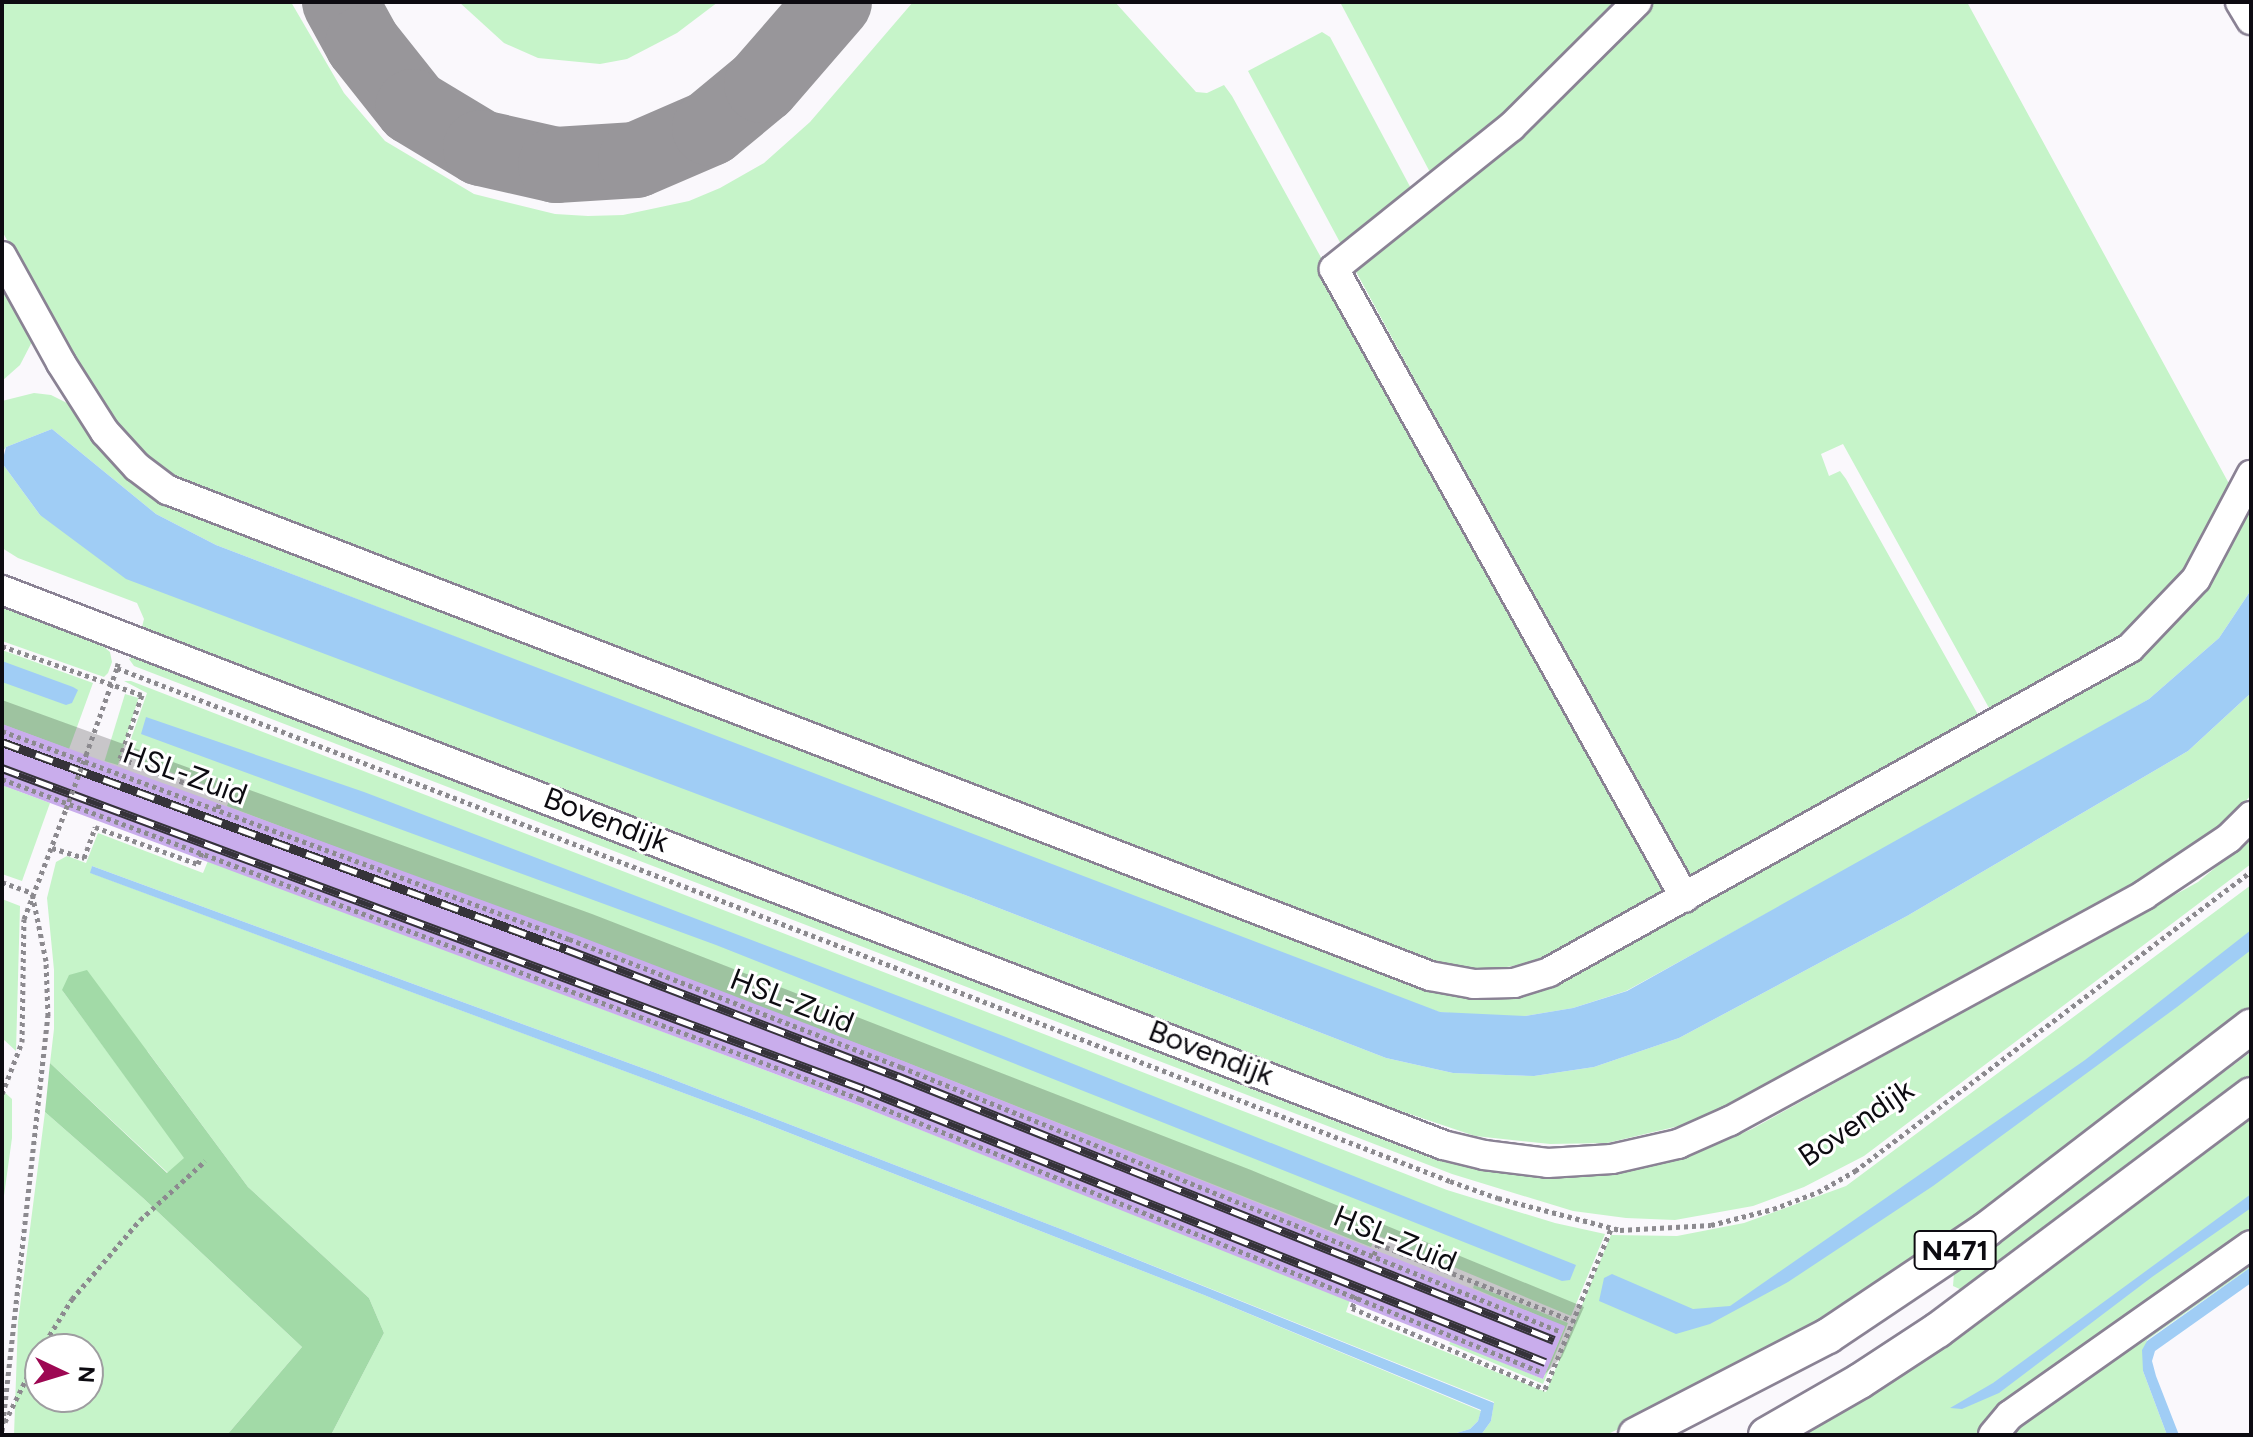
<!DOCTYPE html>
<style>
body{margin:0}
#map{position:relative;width:2253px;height:1437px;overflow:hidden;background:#faf8fc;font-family:Figtree,sans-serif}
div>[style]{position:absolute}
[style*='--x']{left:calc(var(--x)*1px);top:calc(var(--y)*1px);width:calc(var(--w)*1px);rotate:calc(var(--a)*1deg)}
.green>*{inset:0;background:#c6f4c9;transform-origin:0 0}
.forest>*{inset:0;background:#a2daa7}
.water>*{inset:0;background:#a0cdf5}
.shadow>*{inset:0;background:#0003}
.taxiway>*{height:76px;margin:-38px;padding:0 38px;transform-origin:38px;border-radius:38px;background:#98969a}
.building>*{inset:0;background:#c9adec}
.path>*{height:5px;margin-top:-2.5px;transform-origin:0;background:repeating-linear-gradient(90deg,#8c8a8f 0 4px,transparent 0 8px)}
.roads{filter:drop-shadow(2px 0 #8a8294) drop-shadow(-2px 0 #8a8294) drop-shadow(0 2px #8a8294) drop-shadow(0 -2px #8a8294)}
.minor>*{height:28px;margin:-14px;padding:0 14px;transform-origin:14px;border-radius:14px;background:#fff}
.major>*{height:34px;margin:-17px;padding:0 17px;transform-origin:17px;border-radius:17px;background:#fff}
.rail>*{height:9px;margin-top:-4.5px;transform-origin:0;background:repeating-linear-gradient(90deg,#fff 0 18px,#353339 0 36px);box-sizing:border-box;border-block:2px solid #353339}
.path-bridge>*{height:5px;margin-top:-2.5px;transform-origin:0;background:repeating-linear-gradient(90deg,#8c8a8f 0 4px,transparent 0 8px)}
span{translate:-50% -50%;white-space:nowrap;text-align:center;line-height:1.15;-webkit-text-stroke:6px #fff;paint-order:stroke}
.shield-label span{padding:2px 6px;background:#fff;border:2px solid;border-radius:6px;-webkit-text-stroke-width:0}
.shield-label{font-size:28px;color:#0d0b11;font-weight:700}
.street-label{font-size:30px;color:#0d0b11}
.frame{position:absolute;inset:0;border:4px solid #0d0b11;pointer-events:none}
.north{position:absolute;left:24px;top:1333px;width:80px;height:80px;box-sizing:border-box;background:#fff;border:2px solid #9e9da0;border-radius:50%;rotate:94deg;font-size:22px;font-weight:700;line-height:32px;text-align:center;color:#0d0b11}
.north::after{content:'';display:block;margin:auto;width:28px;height:36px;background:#9d0853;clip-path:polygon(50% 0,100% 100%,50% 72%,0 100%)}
</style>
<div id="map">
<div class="green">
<div style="clip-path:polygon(2px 2px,291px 2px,344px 93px,385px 141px,474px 194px,555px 214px,588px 216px,623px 215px,689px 201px,720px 188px,764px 163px,810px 122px,913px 2px,1115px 2px,1196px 92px,1207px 93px,1224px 85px,1232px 96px,1669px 889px,1558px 951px,1523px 964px,1474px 973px,1399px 956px,227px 504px,144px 463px,111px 427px,2px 231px)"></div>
<div style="clip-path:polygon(459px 2px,718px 2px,677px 33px,627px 59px,600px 64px,538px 58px,504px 43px)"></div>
<div style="clip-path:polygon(1340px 2px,1623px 2px,1513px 112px,1432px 176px)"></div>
<div style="clip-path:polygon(1647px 2px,1967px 2px,2233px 491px,2194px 565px,2142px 626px,1994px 717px,1843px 444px,1821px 454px,1829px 476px,1840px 471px,1846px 479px,1981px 720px,1687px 880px,1354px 268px)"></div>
<div style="clip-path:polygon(1322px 32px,1330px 37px,1414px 194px,1343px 248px,1248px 71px)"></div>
<div style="clip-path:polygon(2px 269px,33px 340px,20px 365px,2px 381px)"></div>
<div style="clip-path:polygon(34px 393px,51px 395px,81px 410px,111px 454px,1494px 995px,2105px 672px,2251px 496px,2251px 590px,2219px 638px,2149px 699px,2018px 775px,1626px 991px,1573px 1008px,1525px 1016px,1482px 1016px,1439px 1012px,1366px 987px,216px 545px,156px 514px,52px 429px,6px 447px,2px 453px,2px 401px)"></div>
<div style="clip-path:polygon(2px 463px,40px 515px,965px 895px,1386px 1058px,1453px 1073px,1534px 1076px,1594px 1067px,1679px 1038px,1907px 916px,2188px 751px,2251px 693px,2251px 795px,2222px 828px,2191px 851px,1753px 1094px,1683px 1125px,1607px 1143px,1550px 1144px,1475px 1136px,1383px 1105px,375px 720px,142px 627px,144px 619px,137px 603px,18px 558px,2px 548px)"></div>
<div style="clip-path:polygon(2px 607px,104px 647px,110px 652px,112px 662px,108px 673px,104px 677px,2px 641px)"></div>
<div style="clip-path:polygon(2px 650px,93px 683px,69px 749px,2px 724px)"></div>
<div style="clip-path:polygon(132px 657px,1436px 1160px,1485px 1171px,1603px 1175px,1689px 1156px,1752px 1129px,2198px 882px,2251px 838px,2251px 864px,1864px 1156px,1804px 1187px,1753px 1206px,1675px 1220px,1626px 1218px,1573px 1211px,1452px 1174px,134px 666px,129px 659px)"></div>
<div style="clip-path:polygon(124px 681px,131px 681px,1447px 1190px,1555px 1223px,1605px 1234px,1571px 1316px,1377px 1235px,1371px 1247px,903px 1061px,227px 806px,231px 794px,125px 756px,147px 693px)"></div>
<div style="left:125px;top:694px;width:14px;height:70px;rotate:17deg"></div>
<div style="clip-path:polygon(2px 785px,50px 803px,22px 881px,2px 874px)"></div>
<div style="clip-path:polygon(98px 833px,203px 873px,208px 861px,858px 1105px,1350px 1300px,1346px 1312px,1546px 1392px,1611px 1235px,1677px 1236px,1744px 1223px,1846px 1186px,2251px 885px,2251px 1012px,1980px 1216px,1733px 1373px,1606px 1435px,1481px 1435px,1491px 1421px,1494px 1402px,1066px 1231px,656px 1073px,92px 866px,91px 873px,759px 1121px,1204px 1295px,1481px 1411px,1478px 1421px,1470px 1429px,1450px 1435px,331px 1435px,384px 1333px,369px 1298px,248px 1187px,148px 1052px,62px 990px,185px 1158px,168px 1173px,50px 1063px,54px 1029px,54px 970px,47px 898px,56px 862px,67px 856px,86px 863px)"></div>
<div style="clip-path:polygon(2px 899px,20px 906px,16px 1051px,2px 1038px)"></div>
<div style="clip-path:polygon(2251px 1052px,2251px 1076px,2086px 1195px,1964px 1291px,1953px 1286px,1954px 1273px)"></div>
<div style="clip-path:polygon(2px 1090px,12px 1099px,12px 1138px,2px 1210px)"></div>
<div style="clip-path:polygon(evenodd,45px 1112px,143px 1198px,302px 1347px,227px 1435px,14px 1435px,18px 1322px,45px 1112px,40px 1349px,88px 1349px,88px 1397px,40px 1397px,40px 1349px)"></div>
<div style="clip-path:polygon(2251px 1119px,2251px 1235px,1983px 1435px,1801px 1435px,1904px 1373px,1964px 1331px,2080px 1248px,2148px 1191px)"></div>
<div style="clip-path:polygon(2251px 1254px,2251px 1267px,2147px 1340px,2143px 1371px,2167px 1435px,2009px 1435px,2014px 1425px)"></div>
<div style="clip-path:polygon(1474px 1285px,1568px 1323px,1543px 1384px,1449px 1344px,1451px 1341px,1543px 1379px,1565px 1327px,1473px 1288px)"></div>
</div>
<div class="forest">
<div style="clip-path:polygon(87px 970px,248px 1187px,369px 1298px,384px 1333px,331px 1435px,227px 1435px,302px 1347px,143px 1198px,45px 1112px,50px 1063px,167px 1173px,184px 1158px,62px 990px,69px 975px)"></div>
</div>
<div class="water">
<div style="clip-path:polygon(52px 429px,156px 514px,216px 545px,1440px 1012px,1525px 1016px,1573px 1008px,1627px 991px,2149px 699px,2219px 638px,2251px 590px,2251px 693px,2188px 751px,1907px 916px,1679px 1038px,1594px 1067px,1534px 1076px,1453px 1073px,1386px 1058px,965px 895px,126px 579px,40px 515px,2px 463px,6px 447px)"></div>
<div style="clip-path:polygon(2px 661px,73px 687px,78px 690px,72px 703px,66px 705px,2px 682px)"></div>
<div style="clip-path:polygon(146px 717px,364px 792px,1006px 1037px,1576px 1265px,1570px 1280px,1562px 1281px,716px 945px,141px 734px)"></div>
<div style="clip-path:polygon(92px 866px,656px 1073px,1066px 1231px,1494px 1403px,1491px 1421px,1481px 1435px,1450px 1435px,1470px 1429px,1478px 1421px,1481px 1410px,1204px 1295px,759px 1121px,90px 873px)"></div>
<div style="clip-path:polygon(2251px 930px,2251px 950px,2177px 1007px,1933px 1186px,1788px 1282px,1710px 1324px,1676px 1334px,1599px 1301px,1604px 1278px,1612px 1274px,1693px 1309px,1730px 1306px,2085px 1060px)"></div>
<div style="clip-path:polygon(2251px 1194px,2251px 1208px,2152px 1277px,1999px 1393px,1962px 1409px,1950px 1408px,1993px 1383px)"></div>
<div style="clip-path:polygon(2251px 1267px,2251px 1283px,2155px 1351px,2152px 1361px,2156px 1376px,2179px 1435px,2167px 1435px,2143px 1371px,2142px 1350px,2147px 1341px)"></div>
</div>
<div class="shadow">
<div style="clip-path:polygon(2px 700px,592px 914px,1251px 1170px,1584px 1307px,1562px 1357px,1542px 1377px,859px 1103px,248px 873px,2px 785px)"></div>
</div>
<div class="taxiway">
<div style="--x:340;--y:2;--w:48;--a:61.3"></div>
<div style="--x:363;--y:44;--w:80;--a:51.6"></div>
<div style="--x:413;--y:107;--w:79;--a:31.1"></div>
<div style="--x:481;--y:148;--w:77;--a:12.8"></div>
<div style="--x:556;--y:165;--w:80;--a:-3.6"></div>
<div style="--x:636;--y:160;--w:81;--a:-23.4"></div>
<div style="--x:710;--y:128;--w:67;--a:-39.6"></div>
<div style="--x:762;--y:85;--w:110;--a:-49.1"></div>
</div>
<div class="building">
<div style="clip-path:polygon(2px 724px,571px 933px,903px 1061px,1565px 1326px,1543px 1379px,858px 1105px,2px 785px)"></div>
</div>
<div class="path">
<div style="--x:2;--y:646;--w:148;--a:19.3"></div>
<div style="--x:142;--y:695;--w:67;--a:109.2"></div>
<div style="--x:120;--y:758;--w:109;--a:20.9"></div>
<div style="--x:222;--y:797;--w:14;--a:111"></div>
<div style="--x:118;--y:663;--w:5;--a:101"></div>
<div style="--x:117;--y:668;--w:1428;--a:21.05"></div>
<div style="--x:1450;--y:1181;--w:51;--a:19.5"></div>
<div style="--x:1498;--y:1198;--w:126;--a:14.7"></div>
<div style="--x:1620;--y:1230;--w:91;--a:-3.1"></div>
<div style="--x:1711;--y:1225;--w:64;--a:-14.5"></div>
<div style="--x:1773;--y:1209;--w:48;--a:-20.7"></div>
<div style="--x:1818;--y:1192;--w:43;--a:-29.6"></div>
<div style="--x:1855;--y:1171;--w:496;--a:-37.1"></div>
<div style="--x:2;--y:731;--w:604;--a:20.15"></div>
<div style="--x:569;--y:939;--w:356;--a:21.1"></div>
<div style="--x:901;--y:1067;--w:709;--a:21.86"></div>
<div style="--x:86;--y:755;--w:92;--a:-70.4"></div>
<div style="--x:2;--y:779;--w:916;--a:20.45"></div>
<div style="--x:860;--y:1099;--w:734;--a:21.84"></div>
<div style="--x:52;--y:848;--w:34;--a:17"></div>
<div style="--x:84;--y:858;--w:33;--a:-70"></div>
<div style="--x:95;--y:827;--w:109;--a:19.8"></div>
<div style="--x:198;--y:864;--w:13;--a:-72"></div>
<div style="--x:2;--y:882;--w:32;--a:20"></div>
<div style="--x:2;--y:1094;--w:56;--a:-69"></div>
<div style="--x:22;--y:1042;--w:123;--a:-89.1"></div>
<div style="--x:24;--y:919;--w:118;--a:-69.1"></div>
<div style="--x:1374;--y:1255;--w:12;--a:-70"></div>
<div style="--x:1378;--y:1244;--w:210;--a:21.5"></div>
<div style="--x:1357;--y:1296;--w:13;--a:113"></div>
<div style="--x:1352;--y:1308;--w:209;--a:22.8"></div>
<div style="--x:1545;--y:1389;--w:173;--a:-67.6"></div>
<div style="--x:41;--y:1349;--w:59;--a:-58.2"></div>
<div style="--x:72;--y:1299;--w:104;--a:-49.3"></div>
<div style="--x:140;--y:1220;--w:88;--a:-42.2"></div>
<div style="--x:5;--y:1422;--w:79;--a:-63.8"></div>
<div style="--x:2;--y:1431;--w:418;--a:-83.7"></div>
<div style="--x:48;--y:1016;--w:55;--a:-92.1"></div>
<div style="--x:46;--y:961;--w:69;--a:-101.6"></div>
</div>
<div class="roads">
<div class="minor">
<div style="--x:1637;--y:2;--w:177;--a:135.2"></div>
<div style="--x:1511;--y:127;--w:227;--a:141.3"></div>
<div style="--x:1334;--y:269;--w:720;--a:60.84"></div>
<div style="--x:2240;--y:2;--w:21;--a:59"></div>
<div style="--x:2;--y:256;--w:122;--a:61.1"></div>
<div style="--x:61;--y:363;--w:82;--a:57.5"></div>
<div style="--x:105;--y:432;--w:47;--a:47.6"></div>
<div style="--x:137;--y:467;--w:39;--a:37"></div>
<div style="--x:168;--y:490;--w:1352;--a:21.06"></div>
<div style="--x:1430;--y:976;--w:45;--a:10.3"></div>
<div style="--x:1474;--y:984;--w:40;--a:-1.4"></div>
<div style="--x:1514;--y:983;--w:37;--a:-17"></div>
<div style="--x:1549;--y:972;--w:665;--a:-29.15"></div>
<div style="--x:2130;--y:648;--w:95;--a:-46.3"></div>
<div style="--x:2196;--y:579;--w:118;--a:-62.1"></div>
<div style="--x:2;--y:590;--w:1544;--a:21.06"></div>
<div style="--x:1443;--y:1145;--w:42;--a:13.7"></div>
<div style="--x:1484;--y:1155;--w:64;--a:7.1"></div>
<div style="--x:1548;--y:1163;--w:64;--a:-3.6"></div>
<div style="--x:1612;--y:1159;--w:68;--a:-12.8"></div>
<div style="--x:1678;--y:1144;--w:57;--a:-23.9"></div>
<div style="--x:1730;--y:1121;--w:472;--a:-28.6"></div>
<div style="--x:2144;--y:895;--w:102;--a:-33.8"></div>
<div style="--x:2229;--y:838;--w:31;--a:-45"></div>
<div style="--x:1993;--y:1435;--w:26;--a:-50"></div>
<div style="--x:2010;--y:1415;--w:295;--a:-35.2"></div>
</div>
<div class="major">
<div style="--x:1636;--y:1435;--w:216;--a:-27.3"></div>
<div style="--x:1828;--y:1336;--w:190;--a:-33.9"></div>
<div style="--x:1986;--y:1230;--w:334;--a:-37.5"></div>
<div style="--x:1766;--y:1435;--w:108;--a:-29.9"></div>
<div style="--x:1860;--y:1381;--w:93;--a:-33.2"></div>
<div style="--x:1938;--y:1330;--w:391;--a:-36.9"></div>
</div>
</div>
<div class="rail">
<div style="--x:2;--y:742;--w:601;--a:20.15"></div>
<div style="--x:566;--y:949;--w:355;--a:21"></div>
<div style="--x:897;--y:1076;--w:708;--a:21.89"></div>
<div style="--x:2;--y:768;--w:920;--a:20.42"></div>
<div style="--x:864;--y:1089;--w:734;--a:21.84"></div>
</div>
<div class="path-bridge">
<div style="--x:66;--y:809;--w:58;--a:-69.7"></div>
</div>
<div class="shield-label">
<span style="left:1955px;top:1250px">N471</span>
</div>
<div class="street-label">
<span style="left:185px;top:774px;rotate:20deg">HSL-Zuid</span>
<span style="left:606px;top:820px;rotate:21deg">Bovendijk</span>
<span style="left:792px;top:1001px;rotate:21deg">HSL-Zuid</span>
<span style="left:1211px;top:1053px;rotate:21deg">Bovendijk</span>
<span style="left:1856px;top:1123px;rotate:-34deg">Bovendijk</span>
<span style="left:1395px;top:1239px;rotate:22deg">HSL-Zuid</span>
</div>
<div class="frame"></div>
<div class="north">N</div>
</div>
